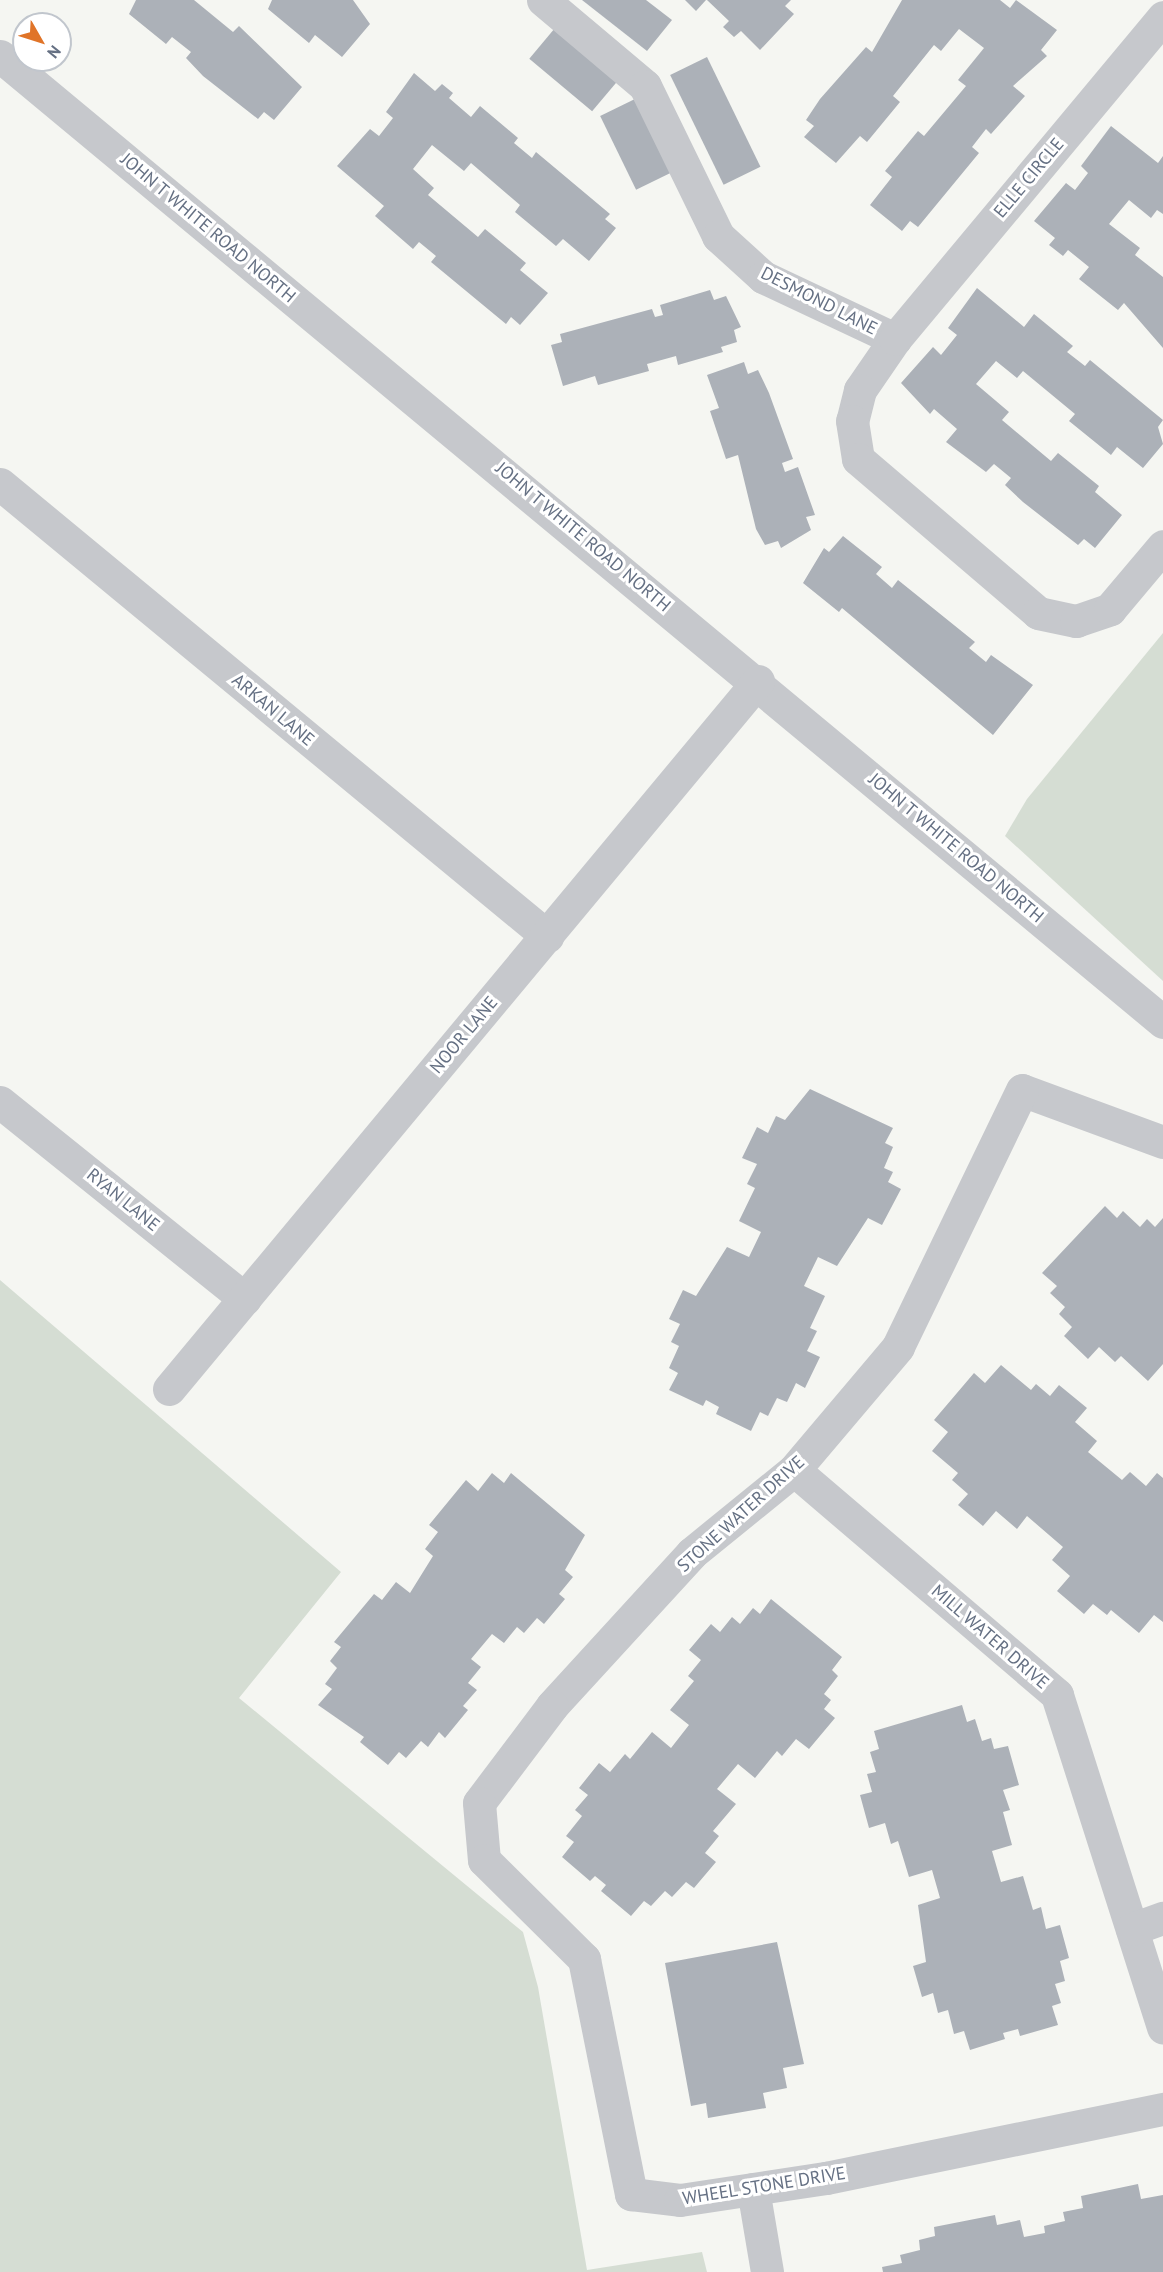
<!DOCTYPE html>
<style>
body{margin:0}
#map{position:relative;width:1163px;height:2272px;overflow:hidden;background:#f5f6f2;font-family:"PT Sans",sans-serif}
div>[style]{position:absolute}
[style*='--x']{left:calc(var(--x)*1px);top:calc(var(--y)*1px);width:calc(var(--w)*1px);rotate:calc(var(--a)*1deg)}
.green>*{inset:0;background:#d5ddd3}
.building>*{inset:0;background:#acb1b8;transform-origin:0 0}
.minor>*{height:33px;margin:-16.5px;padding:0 16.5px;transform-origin:16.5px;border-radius:16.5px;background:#c6c8cc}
span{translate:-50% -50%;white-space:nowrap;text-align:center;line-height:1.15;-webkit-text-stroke:6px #fff;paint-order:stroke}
.street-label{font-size:18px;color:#657083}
.north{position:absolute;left:12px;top:12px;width:60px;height:60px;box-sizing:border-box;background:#fff;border:2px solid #c1c6cd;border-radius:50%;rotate:129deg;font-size:16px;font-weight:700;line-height:24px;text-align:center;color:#657083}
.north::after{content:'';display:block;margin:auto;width:21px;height:27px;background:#e07428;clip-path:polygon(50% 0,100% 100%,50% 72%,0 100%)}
</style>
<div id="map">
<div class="green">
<div style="clip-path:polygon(1163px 633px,1163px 981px,1005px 836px,1027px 799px)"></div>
<div style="clip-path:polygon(0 1280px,341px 1572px,239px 1698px,523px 1932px,538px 1987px,587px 2270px,702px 2252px,707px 2272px,0 2272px)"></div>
</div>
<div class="building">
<div style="clip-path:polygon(136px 0,194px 0,233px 32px,239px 26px,302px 87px,274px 120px,264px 112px,258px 119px,203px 76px,186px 58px,191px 52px,172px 37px,166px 44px,129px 14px)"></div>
<div style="clip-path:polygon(272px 0,353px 0,370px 24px,342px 57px,315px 35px,309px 43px,268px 9px)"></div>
<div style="clip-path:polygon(582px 0,646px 0,672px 20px,647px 51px)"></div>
<div style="clip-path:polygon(685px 0,706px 0,696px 11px)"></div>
<div style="clip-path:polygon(707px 0,791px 0,785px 6px,794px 14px,760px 50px,741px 31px,734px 37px,723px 27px,729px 21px)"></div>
<div style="clip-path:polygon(902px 0,1000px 0,1010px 8px,1016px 0,1057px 30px,1041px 50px,1047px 56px,1013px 86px,1025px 96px,991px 134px,986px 129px,972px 147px,979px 153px,918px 227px,910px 221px,902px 231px,870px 205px,892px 177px,885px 171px,918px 131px,924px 136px,966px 86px,958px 80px,984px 48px,959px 29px,941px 51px,934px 45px,893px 96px,900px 102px,867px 142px,860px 136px,836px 163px,804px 137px,814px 126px,806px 120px,820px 99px,866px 47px,872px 52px)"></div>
<div style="left:555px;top:28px;width:82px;height:40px;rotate:40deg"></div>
<div style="left:707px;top:57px;width:122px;height:41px;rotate:64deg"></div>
<div style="clip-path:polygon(414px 73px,435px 91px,442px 84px,453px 93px,449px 98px,471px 117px,480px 106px,518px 138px,514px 143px,532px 158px,536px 152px,610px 214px,605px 219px,616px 228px,589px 261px,563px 239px,556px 246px,515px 212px,520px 205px,471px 163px,464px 171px,432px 145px,413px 169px,434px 188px,428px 195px,478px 237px,485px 229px,526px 263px,520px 270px,548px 293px,520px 325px,511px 317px,506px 324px,431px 262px,436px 256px,419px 242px,413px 249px,375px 216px,384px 206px,337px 166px,370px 129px,379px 136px,393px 118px,386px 112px)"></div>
<div style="left:637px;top:98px;width:82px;height:41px;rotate:64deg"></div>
<div style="clip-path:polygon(1111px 126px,1158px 163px,1163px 156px,1163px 214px,1157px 210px,1151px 218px,1129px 200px,1109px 224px,1140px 248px,1135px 255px,1163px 277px,1163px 348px,1124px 303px,1118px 310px,1079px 279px,1089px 267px,1068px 250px,1063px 256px,1049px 245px,1055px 238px,1034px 221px,1066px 183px,1075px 190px,1088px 173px,1081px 166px)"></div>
<div style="clip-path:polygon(977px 288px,1024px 327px,1034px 314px,1073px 346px,1067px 352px,1085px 366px,1090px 360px,1163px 420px,1158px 427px,1163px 444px,1143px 468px,1117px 447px,1111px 455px,1069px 421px,1075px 414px,1023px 371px,1017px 378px,996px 361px,976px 384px,1009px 412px,1002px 420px,1051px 461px,1058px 453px,1099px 486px,1095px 492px,1122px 515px,1095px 548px,1084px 539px,1078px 545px,1023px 502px,1005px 485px,1011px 478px,994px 464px,986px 472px,946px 442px,957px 429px,934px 409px,930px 414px,901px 383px,933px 347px,941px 355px,957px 335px,948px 328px)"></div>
<div style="clip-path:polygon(710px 290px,714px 300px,726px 296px,741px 327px,734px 330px,737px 342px,721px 347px,723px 352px,678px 365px,676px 356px,647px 364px,649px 371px,598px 385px,595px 376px,563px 386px,551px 345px,562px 342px,560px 334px,652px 309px,655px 317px,663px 315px,660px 305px)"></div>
<div style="clip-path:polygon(744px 362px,748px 374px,758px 370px,769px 393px,793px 459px,782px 463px,785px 472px,798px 467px,815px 515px,806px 517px,811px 530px,781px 548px,778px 541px,765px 545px,756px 529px,738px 455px,726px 459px,710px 411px,719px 408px,707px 375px)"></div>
<div style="clip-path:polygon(843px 536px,882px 567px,876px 574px,892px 588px,898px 580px,975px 642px,969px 648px,986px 662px,991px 655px,1033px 685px,993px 735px,842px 608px,839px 612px,803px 583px,824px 548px,829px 552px)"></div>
<div style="clip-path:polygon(810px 1089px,893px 1128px,885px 1143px,893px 1147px,884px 1168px,893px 1172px,888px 1182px,901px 1189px,882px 1225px,868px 1218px,837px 1266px,818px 1257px,804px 1286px,825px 1296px,810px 1328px,817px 1331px,807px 1351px,820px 1357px,805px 1388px,796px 1383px,787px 1402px,777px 1398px,768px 1416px,760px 1412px,751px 1431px,716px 1414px,719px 1407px,706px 1400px,703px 1406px,669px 1390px,678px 1373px,669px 1368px,679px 1346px,671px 1342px,680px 1324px,669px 1319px,683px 1290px,696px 1296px,727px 1247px,749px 1257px,761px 1232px,739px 1221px,755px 1188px,747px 1184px,757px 1164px,742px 1158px,757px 1127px,768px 1133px,776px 1116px,785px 1120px)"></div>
<div style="clip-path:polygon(1105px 1206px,1117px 1218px,1123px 1211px,1140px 1227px,1147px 1219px,1155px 1227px,1163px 1218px,1163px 1364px,1148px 1381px,1121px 1356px,1115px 1362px,1099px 1347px,1088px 1359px,1064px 1336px,1072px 1327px,1059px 1314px,1065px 1307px,1050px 1293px,1057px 1286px,1042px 1273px)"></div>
<div style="clip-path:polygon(1001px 1365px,1031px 1390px,1036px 1384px,1050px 1396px,1059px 1385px,1087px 1408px,1075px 1422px,1097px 1441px,1088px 1452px,1122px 1480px,1130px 1472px,1146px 1486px,1157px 1473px,1163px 1478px,1163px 1622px,1154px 1615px,1139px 1633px,1111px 1610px,1107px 1615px,1093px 1604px,1084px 1614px,1057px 1591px,1070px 1576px,1052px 1560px,1063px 1547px,1027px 1516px,1017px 1529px,996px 1511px,983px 1526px,958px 1505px,968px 1494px,952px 1480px,958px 1473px,932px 1451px,948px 1432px,934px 1420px,974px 1373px,985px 1383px)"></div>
<div style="clip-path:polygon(492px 1473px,504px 1483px,511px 1473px,585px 1535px,565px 1570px,573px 1577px,559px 1594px,565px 1599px,544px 1624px,537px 1618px,524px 1633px,517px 1627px,504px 1643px,492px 1634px,471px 1659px,481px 1667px,468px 1683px,477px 1690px,463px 1706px,468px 1710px,445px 1738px,439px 1732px,428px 1747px,421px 1741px,406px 1758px,399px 1752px,388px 1765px,360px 1742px,364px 1737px,318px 1705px,332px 1689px,325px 1684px,337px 1668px,330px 1661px,341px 1647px,334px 1642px,374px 1594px,382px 1600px,396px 1582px,410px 1593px,433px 1556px,425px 1549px,438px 1532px,429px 1525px,466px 1480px,478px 1491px)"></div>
<div style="clip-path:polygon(771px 1599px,842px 1657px,832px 1670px,838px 1676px,824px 1694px,831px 1700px,824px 1709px,835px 1718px,809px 1749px,796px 1739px,782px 1756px,777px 1751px,755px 1778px,738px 1764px,717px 1789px,736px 1804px,713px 1831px,719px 1836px,705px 1853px,716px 1862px,694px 1888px,686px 1882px,672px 1897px,665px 1891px,651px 1906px,644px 1901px,631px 1916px,601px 1891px,606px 1885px,595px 1876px,590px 1881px,562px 1857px,574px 1842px,566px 1836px,582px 1816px,575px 1810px,588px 1795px,579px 1788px,599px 1763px,610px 1772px,625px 1754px,630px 1759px,652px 1732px,671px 1748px,689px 1725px,670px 1710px,694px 1681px,688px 1676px,701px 1660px,689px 1650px,711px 1624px,720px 1632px,732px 1617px,740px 1624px,753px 1608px,760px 1614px)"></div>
<div style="clip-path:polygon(962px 1705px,967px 1722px,975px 1719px,982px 1741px,991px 1738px,994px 1749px,1008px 1746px,1019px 1785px,1003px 1790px,1010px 1810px,1003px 1812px,1012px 1845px,992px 1851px,1001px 1882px,1023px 1876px,1033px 1910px,1041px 1907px,1046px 1929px,1060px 1925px,1069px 1958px,1060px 1961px,1065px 1981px,1055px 1984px,1061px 2003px,1052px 2006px,1058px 2025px,1020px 2036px,1018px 2029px,1003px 2033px,1005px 2039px,970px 2050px,964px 2031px,954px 2034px,948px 2010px,938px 2013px,933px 1993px,922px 1997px,913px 1966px,926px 1962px,918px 1905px,940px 1898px,932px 1870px,909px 1877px,898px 1841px,891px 1844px,885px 1823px,869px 1828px,860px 1795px,872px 1792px,867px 1774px,876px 1772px,870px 1752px,879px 1749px,874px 1731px)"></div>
<div style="clip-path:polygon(777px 1942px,804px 2064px,783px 2068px,787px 2088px,763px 2093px,766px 2108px,708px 2118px,706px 2103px,691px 2106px,665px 1963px)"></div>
<div style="clip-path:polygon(1138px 2184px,1141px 2199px,1163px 2195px,1163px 2272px,883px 2272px,882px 2267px,902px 2263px,900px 2255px,920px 2250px,919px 2240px,935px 2236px,934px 2227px,995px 2215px,997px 2225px,1020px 2220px,1024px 2237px,1045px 2233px,1044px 2226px,1065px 2221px,1063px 2212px,1083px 2208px,1081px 2196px)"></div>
</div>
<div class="minor">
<div style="--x:543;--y:0;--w:133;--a:40.1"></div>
<div style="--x:645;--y:86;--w:167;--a:64"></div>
<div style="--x:718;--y:236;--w:61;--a:42.3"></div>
<div style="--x:763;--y:277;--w:146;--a:25.2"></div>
<div style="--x:895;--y:339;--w:62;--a:124.5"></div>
<div style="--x:860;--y:390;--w:32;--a:104"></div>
<div style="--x:852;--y:421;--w:38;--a:81"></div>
<div style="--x:858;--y:459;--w:237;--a:40.5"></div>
<div style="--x:1038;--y:613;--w:39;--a:12"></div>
<div style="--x:1076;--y:621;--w:36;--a:-19"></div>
<div style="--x:1110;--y:609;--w:82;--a:-49.9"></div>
<div style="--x:0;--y:56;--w:1512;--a:39.71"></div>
<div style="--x:895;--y:339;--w:419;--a:-50.2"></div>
<div style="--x:0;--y:484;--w:710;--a:39.57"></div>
<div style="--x:0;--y:1102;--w:314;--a:38.8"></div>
<div style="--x:1163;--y:1142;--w:150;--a:-159.8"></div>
<div style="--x:1022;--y:1090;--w:285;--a:115.8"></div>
<div style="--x:898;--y:1347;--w:161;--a:130.2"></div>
<div style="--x:794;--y:1470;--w:132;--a:140.9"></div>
<div style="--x:692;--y:1553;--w:207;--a:132.5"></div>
<div style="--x:552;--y:1706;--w:121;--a:127"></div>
<div style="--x:479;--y:1803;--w:57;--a:85"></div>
<div style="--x:484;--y:1860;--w:141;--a:44.7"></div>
<div style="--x:584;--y:1959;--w:240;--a:78.7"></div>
<div style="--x:631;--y:2194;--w:49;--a:7"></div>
<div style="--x:680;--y:2200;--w:148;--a:-8.6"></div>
<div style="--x:826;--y:2178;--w:344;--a:-11.6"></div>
<div style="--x:169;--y:1389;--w:921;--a:-50.24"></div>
<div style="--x:794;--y:1470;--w:346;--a:40.5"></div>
<div style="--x:1057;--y:1695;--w:349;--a:72.3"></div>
<div style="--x:1132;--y:1929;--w:33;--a:-20"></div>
<div style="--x:753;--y:2189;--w:84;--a:80.4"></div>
</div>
<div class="street-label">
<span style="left:1029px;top:178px;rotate:-50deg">ELLE CIRCLE</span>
<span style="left:208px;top:228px;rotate:40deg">JOHN T WHITE ROAD NORTH</span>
<span style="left:819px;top:301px;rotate:27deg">DESMOND LANE</span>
<span style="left:583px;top:537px;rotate:40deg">JOHN T WHITE ROAD NORTH</span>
<span style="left:273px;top:710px;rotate:40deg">ARKAN LANE</span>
<span style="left:956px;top:848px;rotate:40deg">JOHN T WHITE ROAD NORTH</span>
<span style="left:464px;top:1035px;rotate:-50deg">NOOR LANE</span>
<span style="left:123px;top:1200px;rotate:39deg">RYAN LANE</span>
<span style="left:741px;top:1514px;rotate:-42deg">STONE WATER DRIVE</span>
<span style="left:990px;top:1637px;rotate:41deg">MILL WATER DRIVE</span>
<span style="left:764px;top:2186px;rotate:-9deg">WHEEL STONE DRIVE</span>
</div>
<div class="north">N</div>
</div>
